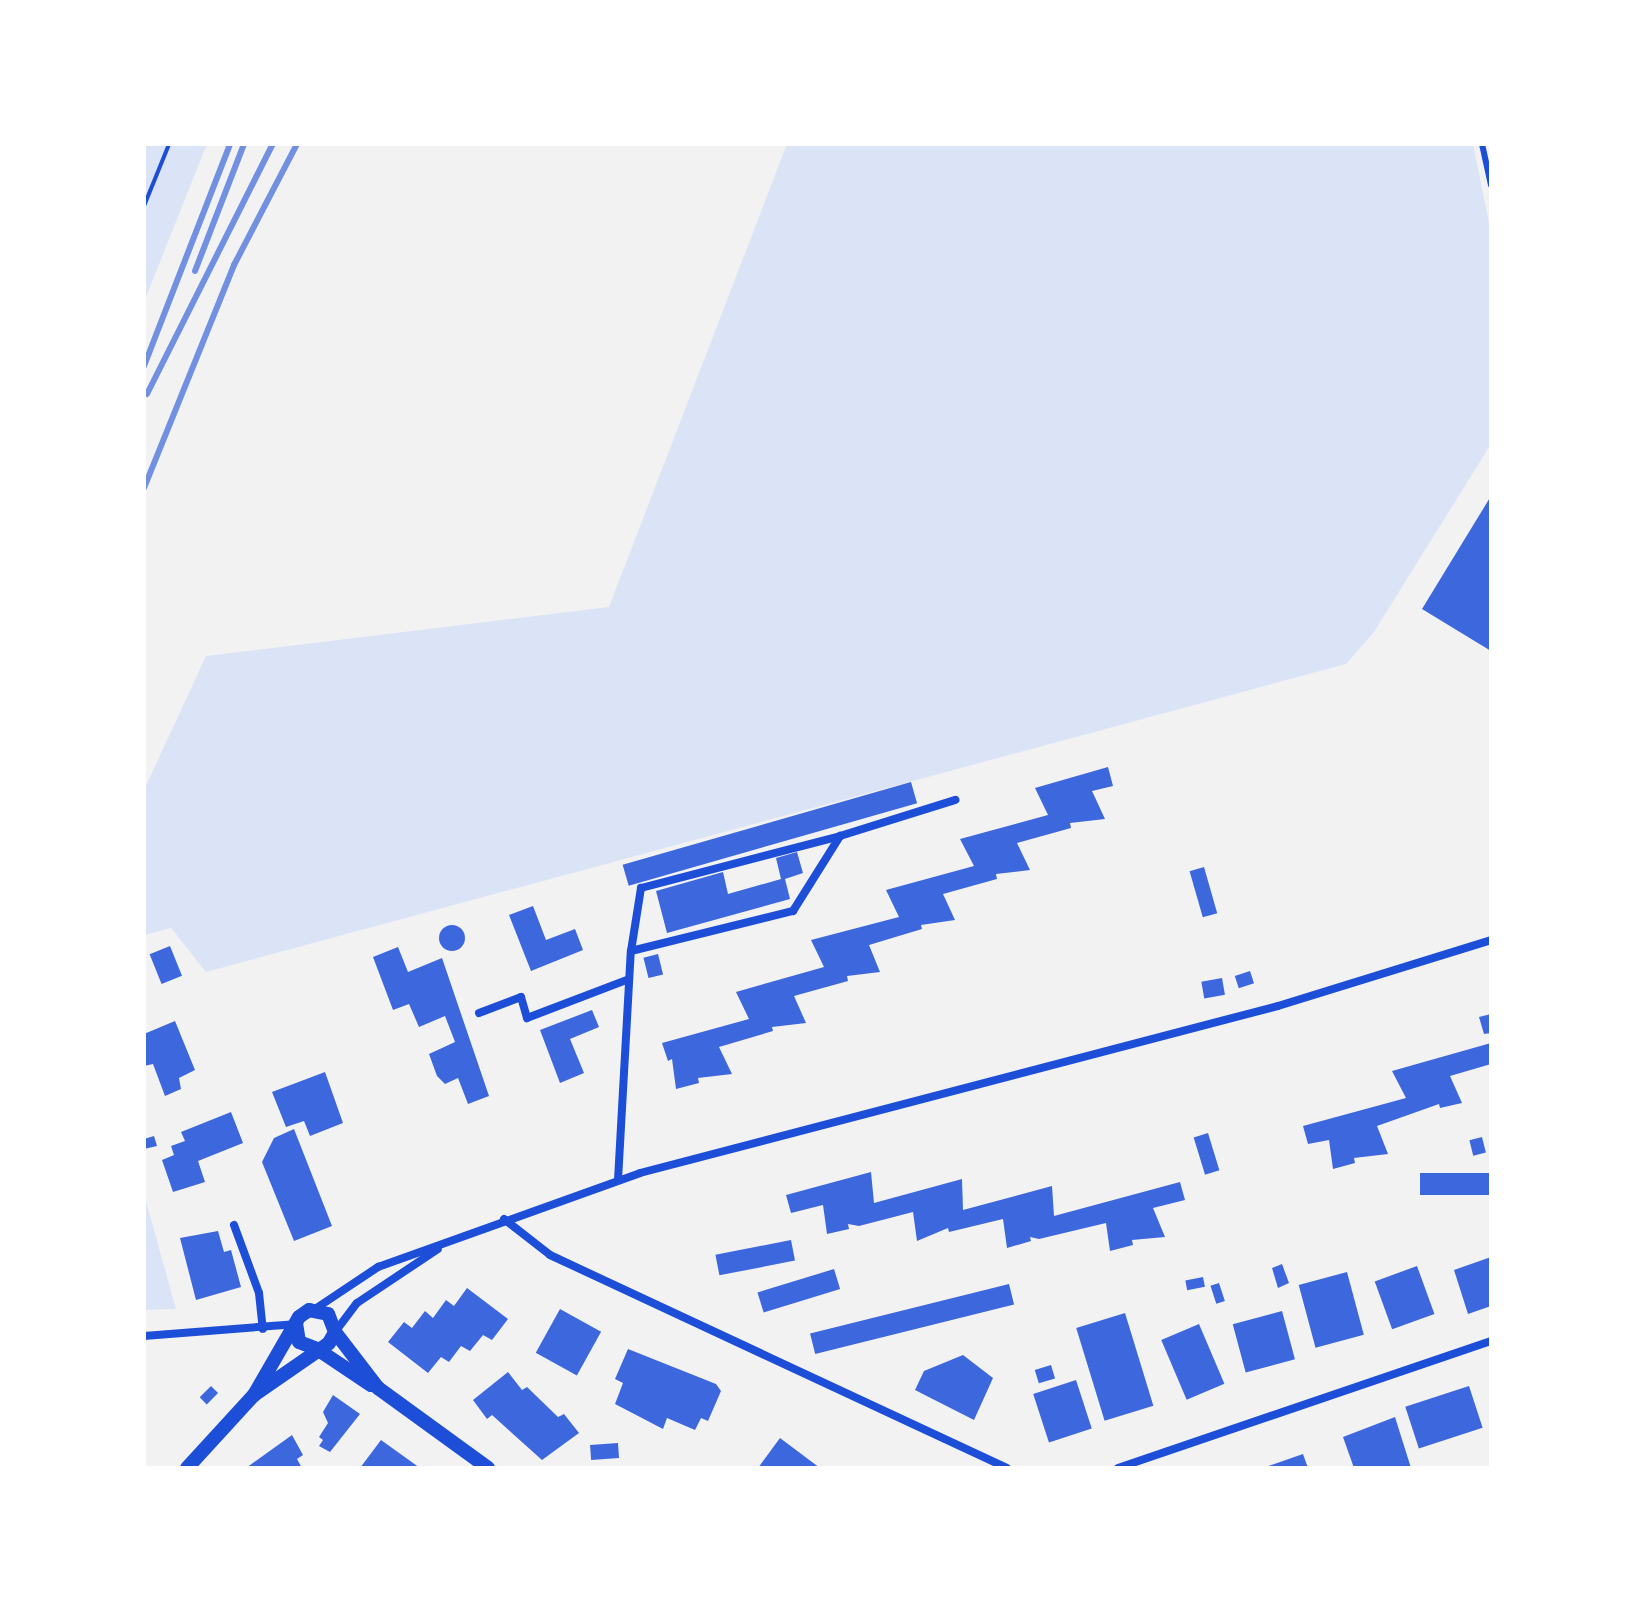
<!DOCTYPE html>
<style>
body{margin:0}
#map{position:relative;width:1635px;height:1612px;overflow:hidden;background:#f2f2f2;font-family:Raleway,sans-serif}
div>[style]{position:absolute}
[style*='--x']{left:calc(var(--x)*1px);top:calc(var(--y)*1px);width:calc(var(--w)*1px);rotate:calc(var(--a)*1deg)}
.green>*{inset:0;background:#dbe4f7}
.building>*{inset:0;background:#3d67dc;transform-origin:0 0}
.round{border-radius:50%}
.path>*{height:4px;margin:-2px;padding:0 2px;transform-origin:2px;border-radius:2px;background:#1d4ed8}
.service>*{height:6px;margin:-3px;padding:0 3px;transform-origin:3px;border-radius:3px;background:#1d4ed8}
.minor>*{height:8px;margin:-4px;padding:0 4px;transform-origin:4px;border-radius:4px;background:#1d4ed8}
.tertiary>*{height:14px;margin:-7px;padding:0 7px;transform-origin:7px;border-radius:7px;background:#1d4ed8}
.rail>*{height:6px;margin:-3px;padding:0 3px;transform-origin:3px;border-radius:3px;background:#7290e2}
span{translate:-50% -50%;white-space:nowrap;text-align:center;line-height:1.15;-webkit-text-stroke:8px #fff;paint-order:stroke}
.frame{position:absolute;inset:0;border:146px solid #fff;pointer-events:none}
</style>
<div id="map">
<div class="green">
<div style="clip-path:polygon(144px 144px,207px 144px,144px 302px)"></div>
<div style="clip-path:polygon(787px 144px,1473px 144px,1491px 233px,1491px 444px,1374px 632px,1346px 664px,206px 972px,171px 928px,144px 935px,144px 790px,206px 656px,609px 607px)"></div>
<div style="clip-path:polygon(144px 1194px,176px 1309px,144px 1310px)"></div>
</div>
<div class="building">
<div style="clip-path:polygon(1491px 496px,1491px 651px,1422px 609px)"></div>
<div style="clip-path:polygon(1108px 767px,1113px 786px,1092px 791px,1105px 819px,1070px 823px,1071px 828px,1017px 843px,1030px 870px,996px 874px,997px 879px,943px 894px,955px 920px,921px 925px,922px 929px,869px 945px,880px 972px,847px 976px,848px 981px,794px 996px,806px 1023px,772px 1027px,773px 1031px,719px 1047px,732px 1074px,698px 1078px,699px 1083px,676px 1089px,672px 1059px,668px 1061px,662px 1043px,749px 1019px,736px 992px,824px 967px,811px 940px,899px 917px,886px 890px,974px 866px,960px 839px,1048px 815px,1035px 788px)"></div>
<div style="left:911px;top:782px;width:22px;height:300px;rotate:74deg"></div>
<div style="clip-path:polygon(797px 852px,803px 873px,785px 879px,790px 899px,667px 933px,656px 891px,723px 872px,728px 894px,781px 879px,776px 858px)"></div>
<div style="left:1204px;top:867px;width:48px;height:15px;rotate:74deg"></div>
<div style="clip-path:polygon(533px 906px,546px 940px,575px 929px,583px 950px,531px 971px,509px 915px)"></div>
<div class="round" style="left:439px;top:925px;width:26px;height:26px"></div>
<div style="left:170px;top:946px;width:32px;height:22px;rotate:68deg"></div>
<div style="clip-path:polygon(398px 947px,408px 972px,442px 958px,489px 1096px,468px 1104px,458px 1078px,445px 1084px,437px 1076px,429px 1054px,455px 1042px,445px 1016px,419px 1027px,409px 1004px,393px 1010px,373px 957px)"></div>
<div style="left:658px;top:954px;width:21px;height:15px;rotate:76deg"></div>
<div style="left:1250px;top:971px;width:13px;height:16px;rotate:72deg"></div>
<div style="left:1222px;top:978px;width:17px;height:21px;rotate:80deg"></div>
<div style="clip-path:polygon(592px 1010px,599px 1027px,570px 1039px,584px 1073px,560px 1083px,540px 1030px)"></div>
<div style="clip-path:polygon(1491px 1014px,1491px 1033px,1484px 1034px,1479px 1017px)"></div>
<div style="clip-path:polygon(175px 1021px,195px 1070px,179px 1078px,181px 1089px,165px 1096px,153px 1064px,144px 1066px,144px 1034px)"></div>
<div style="clip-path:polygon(1491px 1043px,1491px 1064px,1450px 1076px,1462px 1103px,1440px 1108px,1439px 1104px,1377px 1126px,1388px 1154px,1354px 1158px,1355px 1163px,1333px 1169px,1329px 1140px,1308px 1144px,1303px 1126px,1406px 1098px,1392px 1071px)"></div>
<div style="clip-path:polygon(325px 1072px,343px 1123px,310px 1136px,304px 1121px,286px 1127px,272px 1092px)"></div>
<div style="clip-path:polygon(231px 1112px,243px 1143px,198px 1161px,205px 1182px,173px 1192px,162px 1160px,174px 1155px,171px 1146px,185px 1141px,181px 1132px)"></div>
<div style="clip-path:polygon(294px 1129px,332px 1226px,294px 1241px,262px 1162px,274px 1138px)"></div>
<div style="left:1208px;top:1133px;width:39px;height:15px;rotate:73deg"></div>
<div style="clip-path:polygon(154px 1136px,157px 1146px,144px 1149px,144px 1139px)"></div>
<div style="left:1482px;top:1137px;width:16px;height:13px;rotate:76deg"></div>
<div style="clip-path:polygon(871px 1172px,874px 1203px,962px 1179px,963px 1210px,1052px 1186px,1054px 1216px,1180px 1182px,1185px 1200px,1153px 1208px,1165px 1237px,1132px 1240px,1133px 1245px,1110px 1251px,1106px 1223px,1039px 1239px,1030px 1237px,1031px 1241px,1007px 1248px,1003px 1219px,949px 1232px,948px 1228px,917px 1241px,913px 1212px,859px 1226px,848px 1224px,849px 1229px,827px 1234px,823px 1205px,791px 1213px,786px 1195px)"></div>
<div style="left:1491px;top:1173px;width:22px;height:71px;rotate:90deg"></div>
<div style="clip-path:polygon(218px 1231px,224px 1252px,231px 1250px,241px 1287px,196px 1300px,180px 1238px)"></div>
<div style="left:791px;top:1240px;width:21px;height:77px;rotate:79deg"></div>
<div style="clip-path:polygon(1491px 1257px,1491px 1306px,1468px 1314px,1454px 1270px)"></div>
<div style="clip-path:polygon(1282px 1264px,1289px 1283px,1278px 1288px,1272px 1268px)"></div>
<div style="left:1417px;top:1266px;width:51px;height:45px;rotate:70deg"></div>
<div style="left:834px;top:1269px;width:21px;height:80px;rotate:73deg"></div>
<div style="left:1347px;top:1272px;width:65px;height:50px;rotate:75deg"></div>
<div style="left:1203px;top:1277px;width:10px;height:18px;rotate:79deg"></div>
<div style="left:1219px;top:1283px;width:19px;height:9px;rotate:72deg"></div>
<div style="left:1009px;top:1284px;width:21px;height:205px;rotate:76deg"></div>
<div style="clip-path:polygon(467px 1288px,508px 1319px,492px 1340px,483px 1335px,470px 1351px,461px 1346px,449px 1362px,441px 1357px,428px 1373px,388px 1342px,404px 1322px,412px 1328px,425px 1311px,433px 1318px,446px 1300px,454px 1306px)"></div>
<div style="left:560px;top:1309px;width:47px;height:50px;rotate:29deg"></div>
<div style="left:1282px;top:1311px;width:50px;height:51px;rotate:75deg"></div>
<div style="left:1125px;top:1313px;width:97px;height:51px;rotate:73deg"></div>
<div style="left:1199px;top:1324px;width:65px;height:41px;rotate:67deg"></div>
<div style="clip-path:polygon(628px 1349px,716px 1384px,721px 1391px,708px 1421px,701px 1418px,695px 1430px,667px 1418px,663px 1429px,615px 1404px,623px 1383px,615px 1379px)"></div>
<div style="clip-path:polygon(963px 1355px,993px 1378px,974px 1420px,915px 1390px,924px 1371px)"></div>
<div style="left:1051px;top:1365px;width:14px;height:17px;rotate:73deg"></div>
<div style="clip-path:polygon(508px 1372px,522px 1390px,527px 1387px,558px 1417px,564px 1414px,579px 1433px,542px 1460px,492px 1415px,487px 1419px,473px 1400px)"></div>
<div style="left:1076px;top:1380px;width:51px;height:45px;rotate:72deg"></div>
<div style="left:211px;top:1386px;width:10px;height:16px;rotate:45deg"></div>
<div style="left:1469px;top:1386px;width:44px;height:67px;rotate:72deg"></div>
<div style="clip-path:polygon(333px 1395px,360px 1414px,330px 1452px,319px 1446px,323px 1440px,319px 1437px,328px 1423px,323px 1412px)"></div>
<div style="clip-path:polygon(1395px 1417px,1411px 1468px,1354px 1468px,1343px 1437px)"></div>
<div style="clip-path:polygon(292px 1435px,303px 1455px,297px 1459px,302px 1468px,246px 1468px)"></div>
<div style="clip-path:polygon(780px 1438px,820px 1468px,758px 1468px)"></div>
<div style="clip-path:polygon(381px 1440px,420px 1468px,360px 1468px)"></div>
<div style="left:618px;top:1443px;width:15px;height:28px;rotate:86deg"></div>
<div style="clip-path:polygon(1303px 1454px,1308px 1468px,1263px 1468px)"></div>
</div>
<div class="path">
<div style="--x:144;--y:206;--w:67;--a:-68"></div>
</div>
<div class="service">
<div style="--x:1482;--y:144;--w:42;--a:77.6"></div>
</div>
<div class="minor">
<div style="--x:631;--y:951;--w:64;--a:-81"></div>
<div style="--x:641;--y:888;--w:206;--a:-14.6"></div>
<div style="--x:479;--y:1013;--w:45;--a:-20.9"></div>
<div style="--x:521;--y:997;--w:22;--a:74"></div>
<div style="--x:527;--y:1018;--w:109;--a:-20.9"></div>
<div style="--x:618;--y:1180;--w:229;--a:-86.8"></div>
<div style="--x:631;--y:951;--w:167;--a:-13.9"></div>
<div style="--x:793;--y:911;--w:89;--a:-57.9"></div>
<div style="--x:840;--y:836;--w:121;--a:-17.4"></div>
<div style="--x:504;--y:1219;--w:58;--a:38"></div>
<div style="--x:550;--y:1255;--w:504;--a:24.99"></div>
<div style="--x:234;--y:1225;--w:72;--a:69.8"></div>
<div style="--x:259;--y:1293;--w:36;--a:84"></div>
<div style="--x:315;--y:1309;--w:76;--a:-33.7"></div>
<div style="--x:378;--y:1267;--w:278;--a:-19.7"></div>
<div style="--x:640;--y:1173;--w:659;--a:-14.67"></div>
<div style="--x:1278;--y:1006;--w:223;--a:-17.2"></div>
<div style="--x:335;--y:1332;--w:36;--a:-53"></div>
<div style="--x:357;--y:1303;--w:97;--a:-33.7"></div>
<div style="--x:144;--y:1336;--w:151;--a:-4.5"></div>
<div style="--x:1118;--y:1468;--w:394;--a:-18.8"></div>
</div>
<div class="tertiary">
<div style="--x:296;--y:1323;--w:19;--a:81"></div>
<div style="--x:299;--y:1342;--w:19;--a:21"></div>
<div style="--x:335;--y:1332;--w:71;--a:52.5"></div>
<div style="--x:378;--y:1388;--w:136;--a:36"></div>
<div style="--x:317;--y:1349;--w:65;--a:33.7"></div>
<div style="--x:187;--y:1468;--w:99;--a:-47.5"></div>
<div style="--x:254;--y:1395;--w:91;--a:-34.7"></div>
<div style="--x:329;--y:1343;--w:13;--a:-61"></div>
<div style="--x:335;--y:1332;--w:19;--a:-111"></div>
<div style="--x:328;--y:1314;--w:19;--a:-168"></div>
<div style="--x:309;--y:1310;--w:12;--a:145"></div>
<div style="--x:299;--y:1317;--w:90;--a:120"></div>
</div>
<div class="rail">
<div style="--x:195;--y:271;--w:136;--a:-68.9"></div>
<div style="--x:144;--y:366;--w:238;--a:-68.8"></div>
<div style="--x:147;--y:394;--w:280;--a:-63.3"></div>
<div style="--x:144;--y:488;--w:240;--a:-68"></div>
<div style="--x:234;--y:265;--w:136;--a:-62.5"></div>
</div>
<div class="frame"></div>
</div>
